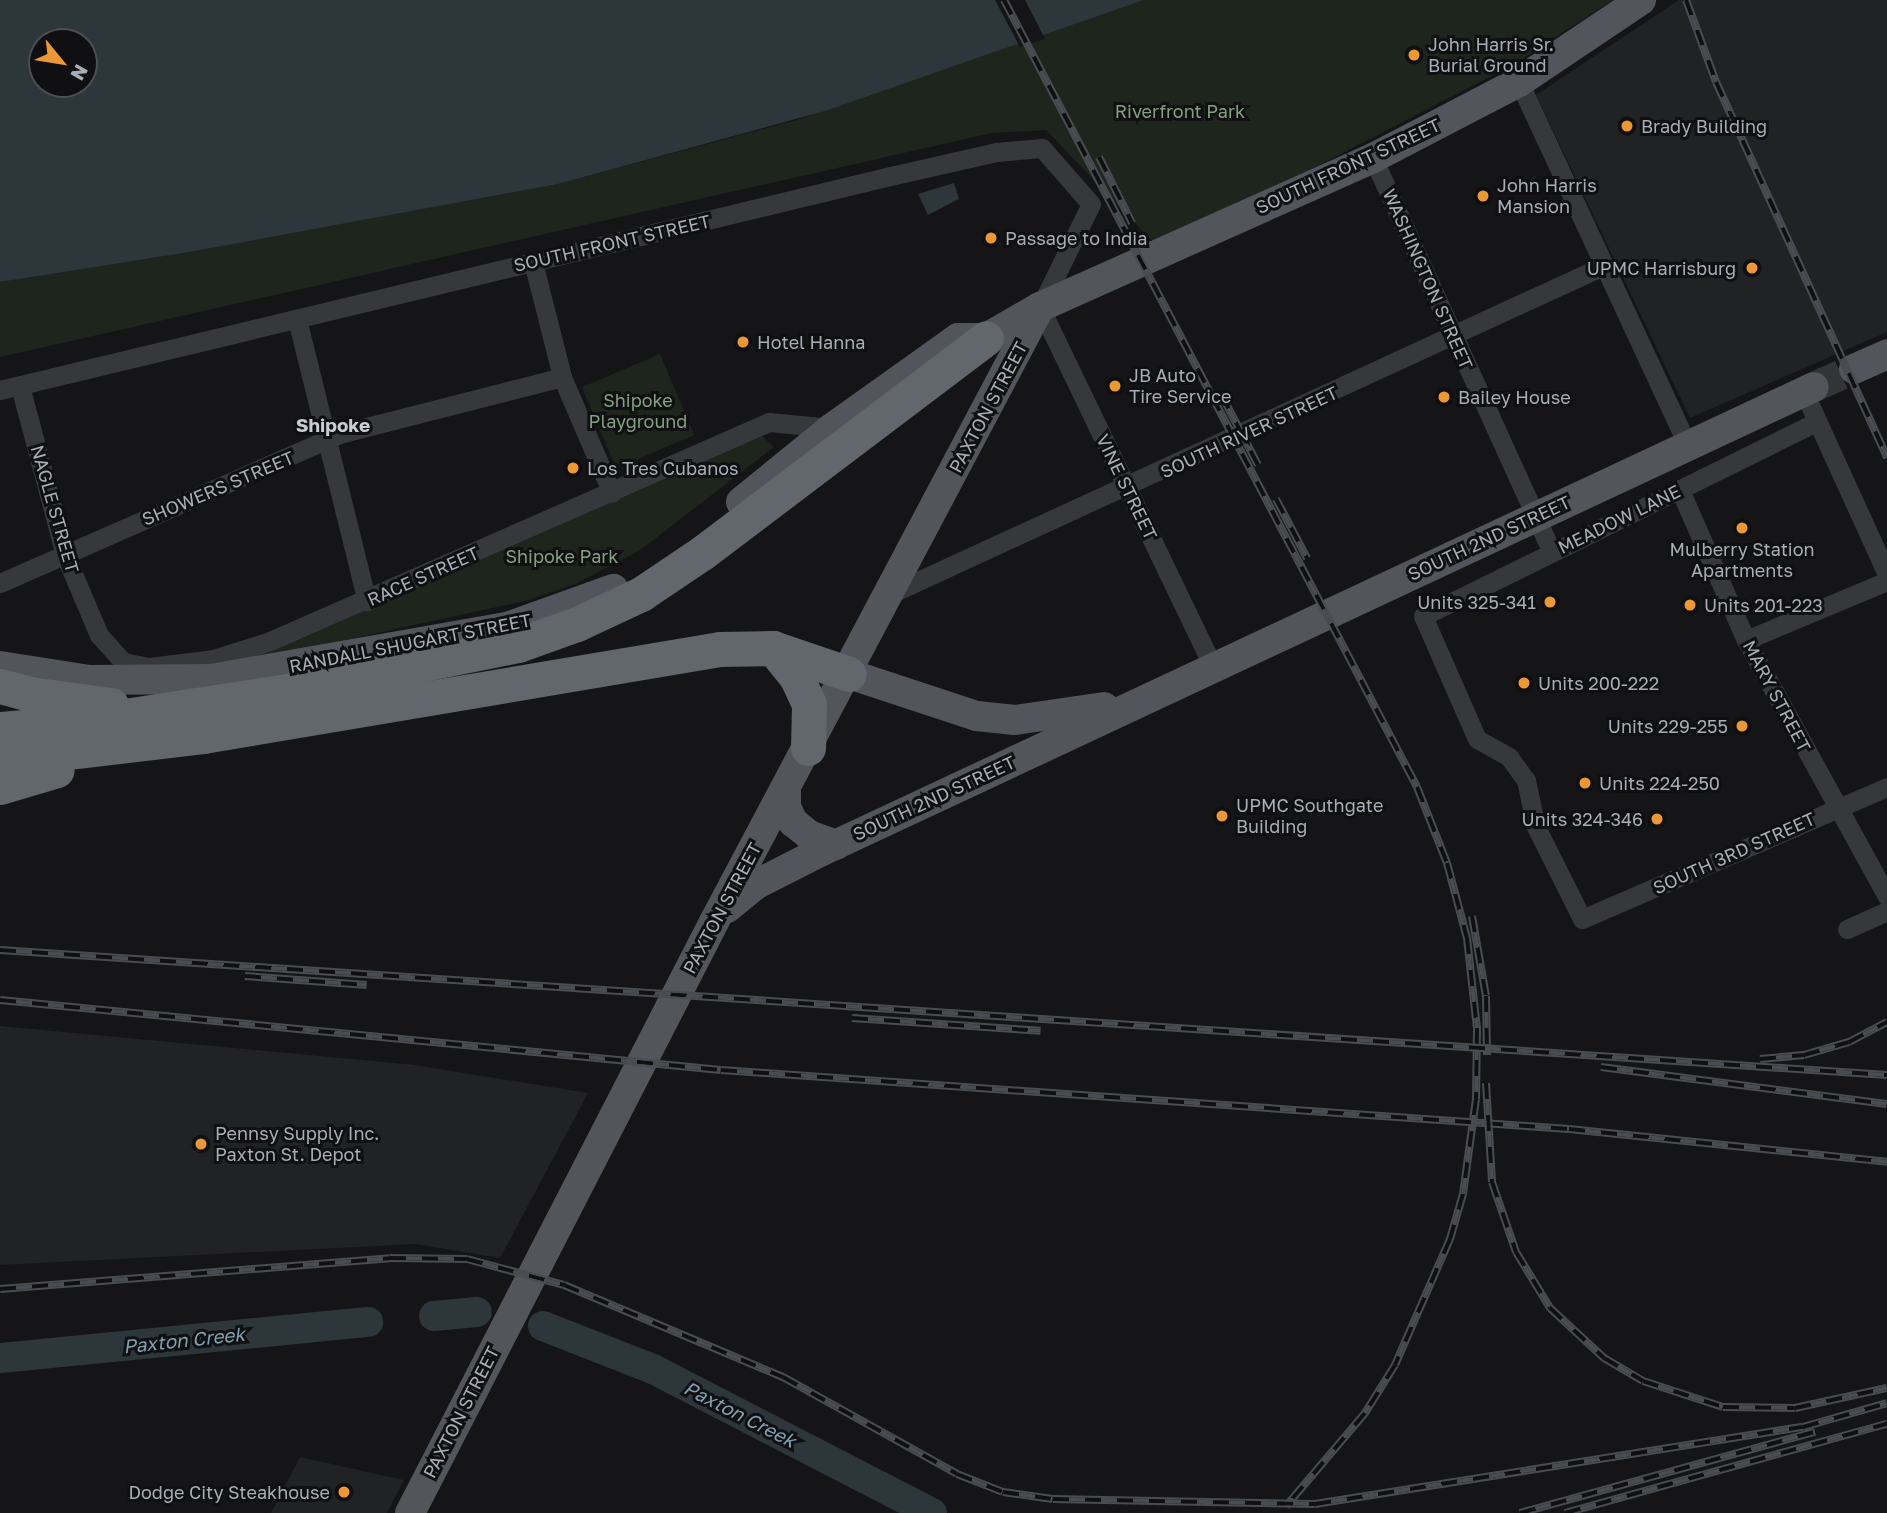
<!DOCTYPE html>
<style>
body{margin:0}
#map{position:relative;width:1887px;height:1513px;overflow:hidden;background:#151517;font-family:"Golos Text",sans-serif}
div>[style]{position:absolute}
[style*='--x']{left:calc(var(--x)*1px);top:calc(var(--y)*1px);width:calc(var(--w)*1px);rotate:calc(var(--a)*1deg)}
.built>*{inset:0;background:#212224}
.green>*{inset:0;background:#1d251d;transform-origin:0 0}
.water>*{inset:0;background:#2c363b}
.pier>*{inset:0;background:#151517}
.river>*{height:30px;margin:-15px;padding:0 15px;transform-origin:15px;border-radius:15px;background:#2c363b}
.primary-tunnel>*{height:30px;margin-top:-15px;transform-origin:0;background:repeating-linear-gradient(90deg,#323437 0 30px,transparent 0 45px)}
.minor>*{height:19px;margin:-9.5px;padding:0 9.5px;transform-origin:9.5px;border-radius:9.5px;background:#36383c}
.primary>*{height:30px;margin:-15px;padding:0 15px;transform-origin:15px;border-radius:15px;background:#52555b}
.motorway>*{height:35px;margin:-17.5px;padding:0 17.5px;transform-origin:17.5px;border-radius:17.5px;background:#62676d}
.rail>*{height:8px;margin-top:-4px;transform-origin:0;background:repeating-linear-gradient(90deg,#101012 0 16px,#494c51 0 32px);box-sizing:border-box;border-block:2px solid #494c51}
.dots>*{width:19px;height:19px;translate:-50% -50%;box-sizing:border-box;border:4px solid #101012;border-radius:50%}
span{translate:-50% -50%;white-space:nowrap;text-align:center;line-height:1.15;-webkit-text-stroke:6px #101012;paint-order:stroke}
.poi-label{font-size:18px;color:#a7aeb7}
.left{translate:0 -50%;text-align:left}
.right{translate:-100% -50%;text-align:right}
.park-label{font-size:18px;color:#81a17f}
.street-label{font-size:18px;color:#a7aeb7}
.neighbourhood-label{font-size:19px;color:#c8cdd3;font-weight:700}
.water-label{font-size:19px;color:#7fa0b1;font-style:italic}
.north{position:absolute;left:28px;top:28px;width:70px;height:70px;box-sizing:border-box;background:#101012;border:2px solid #4c4f54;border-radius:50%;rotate:120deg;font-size:19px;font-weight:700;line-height:28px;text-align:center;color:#a7aeb7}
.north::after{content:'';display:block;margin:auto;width:24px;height:32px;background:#ed9837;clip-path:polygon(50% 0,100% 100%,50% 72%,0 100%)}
</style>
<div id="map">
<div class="built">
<div style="clip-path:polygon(1679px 0,1887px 0,1887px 332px,1690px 418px,1536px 95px)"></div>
<div style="clip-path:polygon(0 1026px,415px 1065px,588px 1093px,500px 1258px,416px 1244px,0 1265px)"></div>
<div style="clip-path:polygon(300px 1457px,404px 1480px,387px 1513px,271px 1513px)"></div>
</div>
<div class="green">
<div style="clip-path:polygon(1144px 0,1613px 0,1513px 65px,1267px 192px,1154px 243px,1046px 130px,992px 133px,0 357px,0 282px,558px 184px,797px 120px)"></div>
<div style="left:660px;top:354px;width:88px;height:85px;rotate:67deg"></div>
<div style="clip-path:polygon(761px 435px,774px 447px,639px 551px,575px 584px,529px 600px,263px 658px,257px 650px,380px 603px)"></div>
</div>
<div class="water">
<div style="clip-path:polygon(evenodd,0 0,1144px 0,825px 111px,558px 184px,189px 252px,0 282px,0 0,42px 42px,84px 42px,84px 84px,42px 84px,42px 42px)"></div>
<div style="clip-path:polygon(954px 183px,959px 199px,928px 215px,918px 194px)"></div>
</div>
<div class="pier">
<div style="clip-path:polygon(995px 0,1025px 0,1045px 39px,1020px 47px)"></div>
</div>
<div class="river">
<div style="--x:434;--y:1316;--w:43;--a:-5.3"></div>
<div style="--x:543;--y:1326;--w:118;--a:21.4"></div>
<div style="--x:653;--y:1369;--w:314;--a:27.3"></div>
<div style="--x:0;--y:1358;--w:370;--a:-5.6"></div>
</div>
<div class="primary-tunnel">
<div style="--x:1814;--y:387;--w:44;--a:-24.2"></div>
</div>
<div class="minor">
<div style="--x:1519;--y:82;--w:401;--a:65.1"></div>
<div style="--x:1373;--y:158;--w:433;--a:65.6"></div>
<div style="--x:533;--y:262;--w:119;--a:75.8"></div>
<div style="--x:562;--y:377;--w:126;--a:66.7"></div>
<div style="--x:297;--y:319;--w:291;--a:76.1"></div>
<div style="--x:20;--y:386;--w:175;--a:75.1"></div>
<div style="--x:65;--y:555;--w:87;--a:67"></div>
<div style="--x:99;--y:635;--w:36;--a:48"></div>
<div style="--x:123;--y:662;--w:26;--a:11"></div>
<div style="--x:149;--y:667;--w:64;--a:-7.1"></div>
<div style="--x:213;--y:659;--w:60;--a:-17.5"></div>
<div style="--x:270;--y:641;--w:545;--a:-23.7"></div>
<div style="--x:769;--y:422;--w:63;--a:5.4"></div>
<div style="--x:0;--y:390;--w:920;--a:-13.51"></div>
<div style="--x:895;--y:175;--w:104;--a:-12.8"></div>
<div style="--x:996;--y:152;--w:46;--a:-5"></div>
<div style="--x:1042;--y:148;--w:74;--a:48.8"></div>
<div style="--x:1091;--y:204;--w:115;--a:116.3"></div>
<div style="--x:1040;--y:307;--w:399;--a:64.3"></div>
<div style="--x:1804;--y:392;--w:200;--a:65.5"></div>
<div style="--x:1816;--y:422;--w:438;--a:153.7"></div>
<div style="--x:1423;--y:616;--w:134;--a:66.3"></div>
<div style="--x:1477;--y:739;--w:37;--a:29"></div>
<div style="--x:1509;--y:757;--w:29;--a:54"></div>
<div style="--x:1526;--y:780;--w:48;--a:78"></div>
<div style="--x:1536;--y:827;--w:103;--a:63.4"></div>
<div style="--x:1582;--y:919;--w:332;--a:-23.4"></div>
<div style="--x:1680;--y:490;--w:164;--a:66.3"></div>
<div style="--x:1746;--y:640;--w:293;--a:61.2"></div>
<div style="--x:0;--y:583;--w:370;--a:-23.7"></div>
<div style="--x:339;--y:434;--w:230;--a:-14.3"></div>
<div style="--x:890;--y:594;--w:787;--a:-24.71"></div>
<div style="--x:1746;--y:640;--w:153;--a:-22.7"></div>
<div style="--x:1847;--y:929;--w:44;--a:-24.2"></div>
</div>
<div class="primary">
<div style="--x:1854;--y:369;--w:36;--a:-24"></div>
<div style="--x:741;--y:502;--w:117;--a:-39.1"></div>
<div style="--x:832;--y:428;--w:155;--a:-35.5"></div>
<div style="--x:958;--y:338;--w:28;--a:0"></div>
<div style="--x:986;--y:338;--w:62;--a:-29.9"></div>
<div style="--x:1040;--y:307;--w:365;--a:-24.1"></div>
<div style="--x:1373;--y:158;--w:165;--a:-27.5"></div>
<div style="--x:1519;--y:82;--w:147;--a:-33.9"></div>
<div style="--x:0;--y:666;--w:89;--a:9"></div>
<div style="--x:88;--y:680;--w:123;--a:-0.5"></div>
<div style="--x:211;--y:679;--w:301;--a:-10"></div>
<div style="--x:507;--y:627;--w:113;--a:-19.7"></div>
<div style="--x:849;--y:674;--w:135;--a:18.2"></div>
<div style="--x:977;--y:716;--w:38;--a:6"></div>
<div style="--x:1015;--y:720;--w:90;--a:-8.3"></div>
<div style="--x:786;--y:788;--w:19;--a:90"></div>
<div style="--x:786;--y:807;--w:17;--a:65"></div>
<div style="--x:793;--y:822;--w:21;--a:39"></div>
<div style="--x:809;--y:835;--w:29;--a:20"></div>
<div style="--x:727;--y:908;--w:36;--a:-39"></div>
<div style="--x:755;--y:885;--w:73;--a:-26.9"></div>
<div style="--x:820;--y:852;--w:1097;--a:-25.07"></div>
<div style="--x:410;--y:1513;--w:665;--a:-62.78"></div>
<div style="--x:714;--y:922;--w:696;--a:-62.07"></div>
</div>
<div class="motorway">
<div style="--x:773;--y:648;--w:36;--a:51"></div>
<div style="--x:796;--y:676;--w:31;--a:65"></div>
<div style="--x:809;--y:704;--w:44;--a:91.3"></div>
<div style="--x:0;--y:686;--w:31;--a:15"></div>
<div style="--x:30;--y:694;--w:82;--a:7.7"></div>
<div style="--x:0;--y:729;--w:98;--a:-5.2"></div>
<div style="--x:98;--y:720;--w:192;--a:-8.7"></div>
<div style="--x:288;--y:691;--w:235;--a:-11.3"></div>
<div style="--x:518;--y:645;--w:63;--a:-19.6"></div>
<div style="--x:577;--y:624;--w:71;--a:-25.1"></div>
<div style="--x:641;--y:594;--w:73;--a:-33.9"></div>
<div style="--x:702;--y:553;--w:356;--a:-37.1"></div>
<div style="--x:0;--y:760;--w:204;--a:-6.7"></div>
<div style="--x:203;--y:736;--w:524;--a:-9.55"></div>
<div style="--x:720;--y:649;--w:53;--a:-1.1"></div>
<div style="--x:773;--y:648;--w:80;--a:18.9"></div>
<div style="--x:0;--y:787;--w:59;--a:-16.6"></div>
</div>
<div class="rail">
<div style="--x:1004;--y:0;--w:889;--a:62.31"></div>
<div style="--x:1417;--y:787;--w:82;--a:68.5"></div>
<div style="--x:1447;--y:863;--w:78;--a:75.1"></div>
<div style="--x:1467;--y:938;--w:91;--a:83.7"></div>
<div style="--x:1477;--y:1028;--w:71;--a:90.8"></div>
<div style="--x:1476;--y:1099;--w:96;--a:97.8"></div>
<div style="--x:1463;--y:1194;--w:47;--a:106.1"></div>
<div style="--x:1450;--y:1239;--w:137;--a:113.6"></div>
<div style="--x:1395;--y:1365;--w:57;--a:122"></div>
<div style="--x:1365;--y:1413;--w:122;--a:130.3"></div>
<div style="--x:1686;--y:0;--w:87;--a:69.9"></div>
<div style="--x:1716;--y:82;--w:413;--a:65.5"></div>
<div style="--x:1099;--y:157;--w:74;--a:63.4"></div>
<div style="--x:1221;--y:394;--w:80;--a:62.5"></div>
<div style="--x:1276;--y:499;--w:67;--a:62.3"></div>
<div style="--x:1472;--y:916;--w:81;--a:80.1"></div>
<div style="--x:1486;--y:996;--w:59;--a:89"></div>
<div style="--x:0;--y:950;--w:1891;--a:3.79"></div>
<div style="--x:245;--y:976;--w:122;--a:4.2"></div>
<div style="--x:0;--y:1000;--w:724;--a:5.55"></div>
<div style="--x:721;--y:1070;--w:850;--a:3.98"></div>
<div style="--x:1569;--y:1129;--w:320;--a:5.9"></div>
<div style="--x:852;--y:1018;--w:189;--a:3.9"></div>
<div style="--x:1760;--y:1059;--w:44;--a:-5.2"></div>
<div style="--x:1804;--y:1055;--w:47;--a:-16.1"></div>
<div style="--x:1849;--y:1042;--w:43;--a:-27.8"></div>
<div style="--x:1601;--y:1067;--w:288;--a:7.4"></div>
<div style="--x:1486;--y:1083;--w:99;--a:86.5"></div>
<div style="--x:1492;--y:1182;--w:74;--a:71.1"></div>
<div style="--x:1516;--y:1252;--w:66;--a:58.7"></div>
<div style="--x:1550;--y:1308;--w:74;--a:42.8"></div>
<div style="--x:1604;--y:1358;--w:45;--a:30.5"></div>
<div style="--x:1643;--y:1381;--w:84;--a:18"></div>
<div style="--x:1723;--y:1407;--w:72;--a:0.8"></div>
<div style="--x:1795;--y:1408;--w:94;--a:-12.3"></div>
<div style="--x:0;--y:1289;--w:391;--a:-4.5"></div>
<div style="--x:390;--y:1258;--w:77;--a:0.7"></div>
<div style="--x:467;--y:1259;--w:100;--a:15"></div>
<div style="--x:564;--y:1285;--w:238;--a:22.8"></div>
<div style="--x:783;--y:1377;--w:199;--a:29.1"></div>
<div style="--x:957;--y:1474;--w:49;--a:21.4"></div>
<div style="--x:1003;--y:1492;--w:50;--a:8"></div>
<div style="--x:1053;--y:1499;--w:262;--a:1.1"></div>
<div style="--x:1315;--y:1504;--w:494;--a:-9"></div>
<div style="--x:1803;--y:1427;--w:87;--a:-15.9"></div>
<div style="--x:1520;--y:1513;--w:306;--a:-15.4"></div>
<div style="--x:1565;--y:1513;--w:334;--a:-15.5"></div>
</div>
<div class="dots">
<div style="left:1414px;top:55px;background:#ed9837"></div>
<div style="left:1627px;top:126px;background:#ed9837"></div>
<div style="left:1483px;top:196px;background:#ed9837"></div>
<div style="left:991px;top:238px;background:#ed9837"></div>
<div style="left:1752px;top:268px;background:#ed9837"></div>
<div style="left:743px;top:342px;background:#ed9837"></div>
<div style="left:1115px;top:386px;background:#ed9837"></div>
<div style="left:1444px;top:397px;background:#ed9837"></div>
<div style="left:573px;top:468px;background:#ed9837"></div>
<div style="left:1742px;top:528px;background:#ed9837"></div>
<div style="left:1550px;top:602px;background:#ed9837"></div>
<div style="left:1690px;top:605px;background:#ed9837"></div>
<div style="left:1524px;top:683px;background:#ed9837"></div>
<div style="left:1742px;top:726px;background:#ed9837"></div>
<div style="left:1585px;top:783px;background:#ed9837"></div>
<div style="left:1222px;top:816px;background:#ed9837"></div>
<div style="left:1657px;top:819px;background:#ed9837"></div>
<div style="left:201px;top:1144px;background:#ed9837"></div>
<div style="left:344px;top:1492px;background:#ed9837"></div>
</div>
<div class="poi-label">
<span class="left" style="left:1428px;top:55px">John Harris Sr.<br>Burial Ground</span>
<span class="left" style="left:1641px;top:126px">Brady Building</span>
<span class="left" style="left:1497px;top:196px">John Harris<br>Mansion</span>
<span class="left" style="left:1005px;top:238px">Passage to India</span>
<span class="right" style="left:1736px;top:268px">UPMC Harrisburg</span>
<span class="left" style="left:757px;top:342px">Hotel Hanna</span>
<span class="left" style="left:1129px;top:386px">JB Auto<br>Tire Service</span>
<span class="left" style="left:1458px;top:397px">Bailey House</span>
<span class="left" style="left:587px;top:468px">Los Tres Cubanos</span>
<span style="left:1742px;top:560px">Mulberry Station<br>Apartments</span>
<span class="right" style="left:1536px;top:602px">Units 325-341</span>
<span class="left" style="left:1704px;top:605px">Units 201-223</span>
<span class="left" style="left:1538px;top:683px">Units 200-222</span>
<span class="right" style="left:1728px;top:726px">Units 229-255</span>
<span class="left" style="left:1599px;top:783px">Units 224-250</span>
<span class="left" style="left:1236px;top:816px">UPMC Southgate<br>Building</span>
<span class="right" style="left:1643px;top:819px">Units 324-346</span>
<span class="left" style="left:215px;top:1144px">Pennsy Supply Inc.<br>Paxton St. Depot</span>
<span class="right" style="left:330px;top:1492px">Dodge City Steakhouse</span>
</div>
<div class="park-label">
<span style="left:1180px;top:111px">Riverfront Park</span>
<span style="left:638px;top:411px">Shipoke<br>Playground</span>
<span style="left:562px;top:556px">Shipoke Park</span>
</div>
<div class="street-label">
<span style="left:1348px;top:166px;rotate:-25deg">SOUTH FRONT STREET</span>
<span style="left:612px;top:243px;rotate:-13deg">SOUTH FRONT STREET</span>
<span style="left:1428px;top:279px;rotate:66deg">WASHINGTON STREET</span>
<span style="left:988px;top:407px;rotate:-62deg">PAXTON STREET</span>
<span style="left:1249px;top:432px;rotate:-25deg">SOUTH RIVER STREET</span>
<span style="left:1127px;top:487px;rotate:64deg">VINE STREET</span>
<span style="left:218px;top:488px;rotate:-23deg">SHOWERS STREET</span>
<span style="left:55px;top:509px;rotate:74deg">NAGLE STREET</span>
<span style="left:1619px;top:519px;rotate:-26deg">MEADOW LANE</span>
<span style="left:1489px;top:538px;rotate:-25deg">SOUTH 2ND STREET</span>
<span style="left:423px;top:576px;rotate:-24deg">RACE STREET</span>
<span style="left:410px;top:643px;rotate:-11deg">RANDALL SHUGART STREET</span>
<span style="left:1777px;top:696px;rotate:62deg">MARY STREET</span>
<span style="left:934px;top:798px;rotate:-25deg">SOUTH 2ND STREET</span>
<span style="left:1734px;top:853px;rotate:-24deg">SOUTH 3RD STREET</span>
<span style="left:722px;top:908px;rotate:-62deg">PAXTON STREET</span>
<span style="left:461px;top:1412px;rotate:-63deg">PAXTON STREET</span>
</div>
<div class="neighbourhood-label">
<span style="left:333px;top:425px">Shipoke</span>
</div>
<div class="water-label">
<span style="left:184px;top:1340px;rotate:-6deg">Paxton Creek</span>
<span style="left:740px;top:1414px;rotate:27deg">Paxton Creek</span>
</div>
<div class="north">N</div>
</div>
